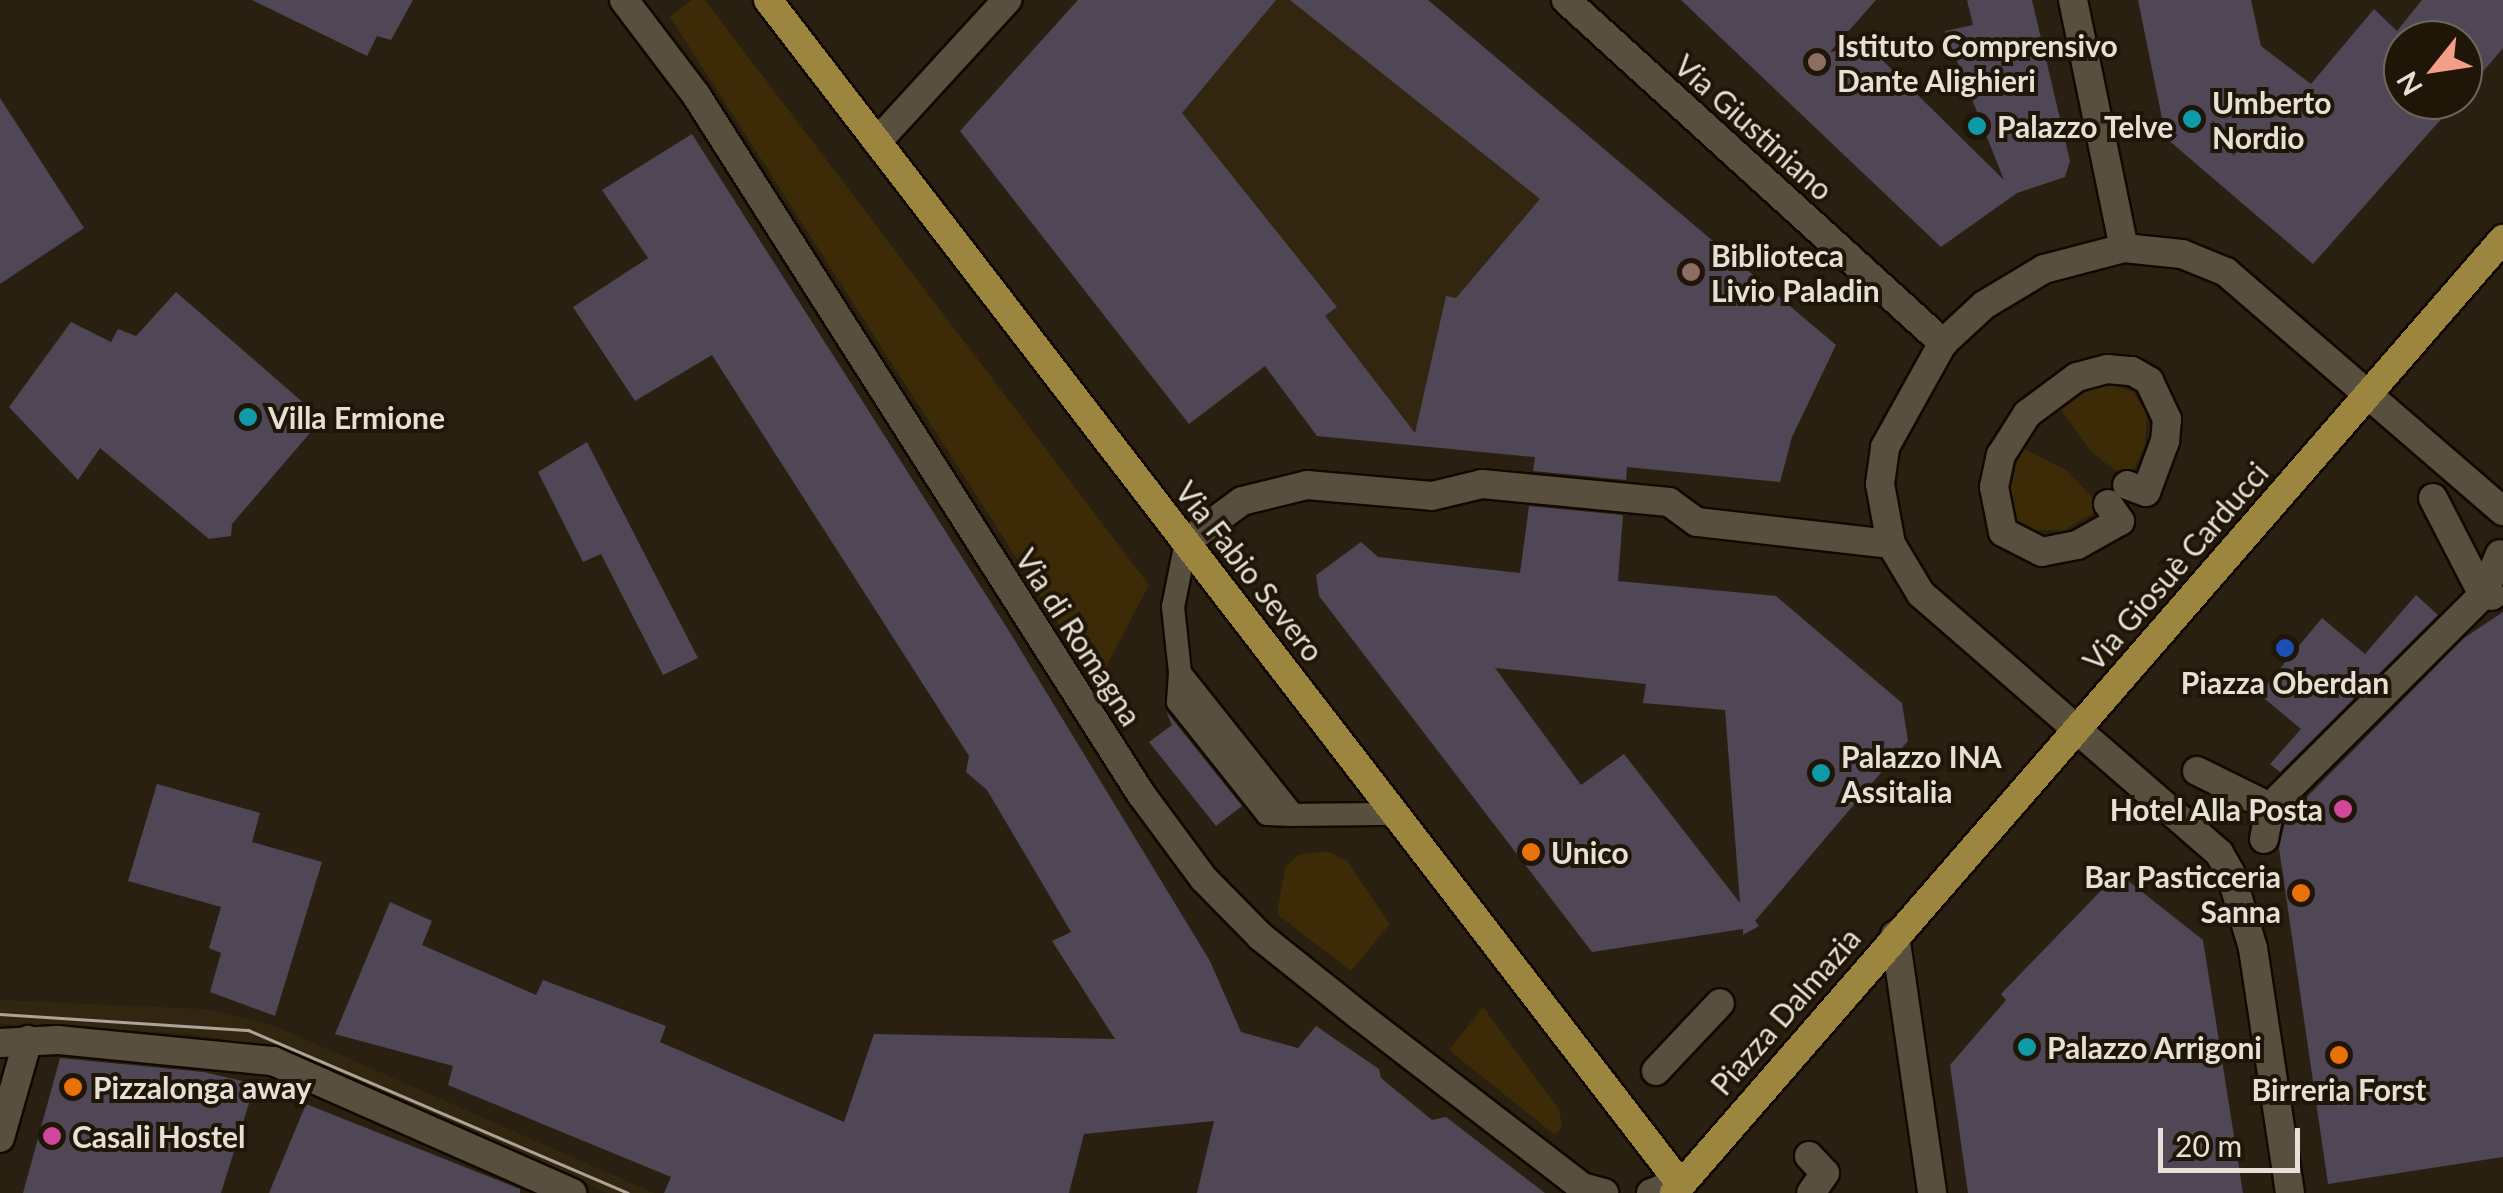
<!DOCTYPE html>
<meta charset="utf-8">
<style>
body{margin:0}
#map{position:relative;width:2503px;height:1193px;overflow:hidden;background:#292011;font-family:Lato,sans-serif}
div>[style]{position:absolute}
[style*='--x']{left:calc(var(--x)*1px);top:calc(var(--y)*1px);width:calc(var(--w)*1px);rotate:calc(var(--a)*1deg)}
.built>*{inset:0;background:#332611}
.green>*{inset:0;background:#3d2a07}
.building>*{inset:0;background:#4f4656}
.roads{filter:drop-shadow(2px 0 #120901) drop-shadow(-2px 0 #120901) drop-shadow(0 2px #120901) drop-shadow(0 -2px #120901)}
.service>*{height:22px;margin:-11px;padding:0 11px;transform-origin:11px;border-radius:11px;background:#594f3f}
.pedestrian>*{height:28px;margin:-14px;padding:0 14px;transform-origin:14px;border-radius:14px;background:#594f3f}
.minor>*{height:28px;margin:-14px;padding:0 14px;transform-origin:14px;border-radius:14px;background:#594f3f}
.secondary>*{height:28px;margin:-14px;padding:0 14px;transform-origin:14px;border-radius:14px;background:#594f3f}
.primary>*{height:28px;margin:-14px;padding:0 14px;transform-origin:14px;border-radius:14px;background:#9c863f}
.tram>*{height:2.5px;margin:-1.25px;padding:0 1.25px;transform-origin:1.25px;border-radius:1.25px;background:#aca499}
.dots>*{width:28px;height:28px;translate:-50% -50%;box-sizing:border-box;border:5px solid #1f1608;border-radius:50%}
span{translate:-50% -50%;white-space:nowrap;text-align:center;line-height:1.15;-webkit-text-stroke:8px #1f1608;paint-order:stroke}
.poi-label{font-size:30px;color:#e7e0d7;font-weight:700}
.left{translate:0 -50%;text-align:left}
.right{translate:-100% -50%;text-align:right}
.street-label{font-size:30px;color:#e7e0d7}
.north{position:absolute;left:2383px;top:20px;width:100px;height:100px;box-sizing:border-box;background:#1f1608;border:2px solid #6f675b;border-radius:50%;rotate:240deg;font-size:28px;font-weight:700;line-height:40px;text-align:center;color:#e7e0d7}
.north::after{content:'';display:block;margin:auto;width:35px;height:45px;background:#f49e88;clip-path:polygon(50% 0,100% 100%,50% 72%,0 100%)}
.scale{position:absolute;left:2158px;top:1128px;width:142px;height:45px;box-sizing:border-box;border:5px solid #e7e0d7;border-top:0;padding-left:12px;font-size:30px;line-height:35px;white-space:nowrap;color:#e7e0d7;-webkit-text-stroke:8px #1f1608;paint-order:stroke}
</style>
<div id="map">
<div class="built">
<div style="clip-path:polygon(1078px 0,1428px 0,1836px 345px,1792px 437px,1780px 482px,1317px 436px,1265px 366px,1189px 424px,960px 131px)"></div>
<div style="clip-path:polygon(0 1000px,206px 1009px,275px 1026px,654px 1193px,607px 1193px,269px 1048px,194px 1034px,0 1024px)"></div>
</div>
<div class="green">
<div style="clip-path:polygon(692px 0,705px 0,1149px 585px,1097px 684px,670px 17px)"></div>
<div style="clip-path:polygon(2106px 383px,2133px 392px,2147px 413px,2145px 445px,2129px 481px,2091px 452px,2058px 405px)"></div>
<div style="clip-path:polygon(2021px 447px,2066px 470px,2103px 508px,2064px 530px,2021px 530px,2008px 498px)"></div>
<div style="clip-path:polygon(1327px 851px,1347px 861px,1390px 924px,1351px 971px,1277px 914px,1285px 868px,1298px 855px)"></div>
<div style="clip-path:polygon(1483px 1007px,1559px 1109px,1562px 1127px,1555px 1135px,1449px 1050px)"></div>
</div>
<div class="building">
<div style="clip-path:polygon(252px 0,413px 0,391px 40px,377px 36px,367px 56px)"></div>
<div style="clip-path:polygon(1078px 0,1276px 0,1182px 113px,1337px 307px,1325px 316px,1415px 433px,1446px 296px,1456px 298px,1540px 199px,1290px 0,1428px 0,1836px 345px,1792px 437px,1780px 482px,1627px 467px,1626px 480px,1533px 471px,1535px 457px,1317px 436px,1265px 366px,1189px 424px,960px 131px)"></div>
<div style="clip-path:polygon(1681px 0,1876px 0,1830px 52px,1867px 45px,2004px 180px,1945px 31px,1973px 25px,1967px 0,2032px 0,2070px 161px,2065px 177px,2017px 193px,1941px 247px)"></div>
<div style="clip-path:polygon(2138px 0,2251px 0,2261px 46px,2311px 84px,2374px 9px,2397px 31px,2422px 0,2503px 0,2503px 48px,2463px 95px,2463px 40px,2403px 40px,2403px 100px,2458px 100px,2313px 264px,2166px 138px)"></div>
<div style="clip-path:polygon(0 98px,84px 228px,0 284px)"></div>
<div style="clip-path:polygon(692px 134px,1009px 631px,1210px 961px,1241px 1032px,1298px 1048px,1316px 1026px,1379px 1069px,1381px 1078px,1432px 1120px,1446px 1117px,1545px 1193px,1197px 1193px,1214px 1121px,1084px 1134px,1069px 1193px,664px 1193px,671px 1177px,448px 1085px,453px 1066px,335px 1034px,390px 902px,432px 921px,422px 945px,536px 995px,543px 980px,666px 1026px,660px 1042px,844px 1122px,874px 1034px,1115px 1039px,1052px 941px,1071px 932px,987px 790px,966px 772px,969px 756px,712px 355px,635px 401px,573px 307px,648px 258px,602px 190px)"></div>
<div style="clip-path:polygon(176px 292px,322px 419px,232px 524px,231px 536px,209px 539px,100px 448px,78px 480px,9px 407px,71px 322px,111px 342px,118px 329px,136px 336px)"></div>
<div style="clip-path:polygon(587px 442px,698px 658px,663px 675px,601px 554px,583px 562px,538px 472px)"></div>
<div style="clip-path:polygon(evenodd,1529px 506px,1623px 515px,1618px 581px,1776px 596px,1902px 703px,1908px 741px,1755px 921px,1759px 926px,1743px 935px,1743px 929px,1592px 952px,1319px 596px,1316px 575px,1361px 542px,1378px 557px,1520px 573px,1529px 506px,1495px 668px,1646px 684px,1643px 703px,1725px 710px,1740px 903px,1624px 754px,1581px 785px,1495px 668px)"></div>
<div style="clip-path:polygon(2416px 595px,2438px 615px,2280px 772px,2270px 764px,2301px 729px,2259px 694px,2322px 618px,2365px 654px)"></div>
<div style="clip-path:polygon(2503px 612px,2503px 1157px,2328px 1184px,2279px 848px,2286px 818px,2464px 638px)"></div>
<div style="clip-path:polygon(1166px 711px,1242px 806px,1216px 826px,1149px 742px,1172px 725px)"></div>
<div style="clip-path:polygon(157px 784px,260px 813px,252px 842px,322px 862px,275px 1016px,210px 992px,221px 953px,209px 948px,221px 907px,128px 881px)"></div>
<div style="clip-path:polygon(2118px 873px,2203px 940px,2243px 1193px,1968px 1193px,1950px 1065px,2006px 1000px,2001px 994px)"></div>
<div style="clip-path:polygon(60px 1058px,204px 1072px,255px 1084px,221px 1193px,23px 1193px)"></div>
<div style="clip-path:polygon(306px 1104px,520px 1189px,520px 1193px,269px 1193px)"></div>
</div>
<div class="roads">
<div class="service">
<div style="--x:1186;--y:542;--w:66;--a:101.3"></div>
<div style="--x:1173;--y:607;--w:66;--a:83.9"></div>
<div style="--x:1180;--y:673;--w:181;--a:51.5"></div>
<div style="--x:1293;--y:815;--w:103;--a:-0.6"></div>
<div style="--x:1180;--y:673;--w:29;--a:94"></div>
<div style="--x:1178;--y:702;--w:143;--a:51.5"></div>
<div style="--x:1267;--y:814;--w:26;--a:2"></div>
</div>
<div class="pedestrian">
<div style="--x:2433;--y:498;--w:109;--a:62.7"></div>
<div style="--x:2483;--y:595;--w:9;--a:6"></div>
<div style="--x:2108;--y:504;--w:21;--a:55"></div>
<div style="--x:2120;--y:521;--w:49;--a:150.8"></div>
<div style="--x:2077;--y:545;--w:36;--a:169"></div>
<div style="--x:2042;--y:552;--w:44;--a:-152.9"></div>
<div style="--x:2003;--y:532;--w:46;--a:-101.3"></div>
<div style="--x:1994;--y:487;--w:33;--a:-78"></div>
<div style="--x:2001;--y:455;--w:49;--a:-57.6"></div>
<div style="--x:2027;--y:414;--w:62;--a:-36.5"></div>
<div style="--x:2077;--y:377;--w:31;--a:-15"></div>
<div style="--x:2107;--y:369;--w:25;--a:5"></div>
<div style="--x:2132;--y:371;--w:20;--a:30"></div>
<div style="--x:2149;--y:381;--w:42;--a:64.7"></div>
<div style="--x:2167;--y:419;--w:22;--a:95"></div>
<div style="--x:2165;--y:441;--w:54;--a:110.4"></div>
<div style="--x:2146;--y:492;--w:20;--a:-160"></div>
<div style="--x:2197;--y:771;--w:81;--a:26.3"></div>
<div style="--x:2270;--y:807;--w:301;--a:-44.9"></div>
<div style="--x:2483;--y:595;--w:44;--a:-67.5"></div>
<div style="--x:2264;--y:839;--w:33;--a:-79"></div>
<div style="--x:1656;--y:1071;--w:93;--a:-46.7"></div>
<div style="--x:1809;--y:1156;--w:23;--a:47"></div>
<div style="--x:1825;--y:1173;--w:24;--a:125"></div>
</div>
<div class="minor">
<div style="--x:624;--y:0;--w:119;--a:52.8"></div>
<div style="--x:696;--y:95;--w:829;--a:57.52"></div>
<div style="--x:1141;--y:794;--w:106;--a:53.5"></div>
<div style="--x:1204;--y:879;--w:81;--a:45.5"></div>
<div style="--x:1261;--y:937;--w:127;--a:38.6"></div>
<div style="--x:1360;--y:1016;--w:280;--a:37.6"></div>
<div style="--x:1582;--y:1187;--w:23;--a:15"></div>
<div style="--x:1566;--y:0;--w:510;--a:42.3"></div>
<div style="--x:2073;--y:0;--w:253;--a:78.4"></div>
<div style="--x:877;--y:142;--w:193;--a:-47.5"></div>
<div style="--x:1186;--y:542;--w:69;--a:-36.2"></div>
<div style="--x:1242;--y:501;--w:67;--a:-13.8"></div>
<div style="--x:1307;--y:485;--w:125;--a:5"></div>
<div style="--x:1432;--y:496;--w:51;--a:-13.5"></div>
<div style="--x:1482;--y:484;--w:188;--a:5.5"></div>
<div style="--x:1669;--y:502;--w:34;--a:36"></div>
<div style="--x:1697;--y:522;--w:195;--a:6.5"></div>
<div style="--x:1895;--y:935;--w:261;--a:81.8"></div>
<div style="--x:0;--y:1138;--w:102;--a:-74.1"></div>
<div style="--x:1651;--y:1193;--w:30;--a:-21"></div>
<div style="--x:2290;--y:1193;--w:248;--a:-98.6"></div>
<div style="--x:2253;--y:948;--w:79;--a:-106.8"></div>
<div style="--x:2230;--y:872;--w:22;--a:-120"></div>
<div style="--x:2219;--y:853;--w:395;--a:-139"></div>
<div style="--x:1921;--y:594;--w:58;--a:-121"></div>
<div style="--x:1891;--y:544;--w:61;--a:-100.4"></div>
<div style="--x:1880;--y:484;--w:37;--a:-82"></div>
<div style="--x:1885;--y:447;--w:119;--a:-60.9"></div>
<div style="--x:1943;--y:343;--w:56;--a:-42.8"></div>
<div style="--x:1984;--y:305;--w:70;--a:-31"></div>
<div style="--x:2044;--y:269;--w:83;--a:-14.7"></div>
<div style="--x:2124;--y:248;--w:58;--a:5.9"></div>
<div style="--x:2182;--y:254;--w:48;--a:22.2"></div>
<div style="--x:2226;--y:272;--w:366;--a:40.8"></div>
</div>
<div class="secondary">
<div style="--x:0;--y:1043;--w:58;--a:-3"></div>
<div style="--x:58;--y:1040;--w:216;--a:5.6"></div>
<div style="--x:273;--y:1061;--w:327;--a:23.8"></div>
</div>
<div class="primary">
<div style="--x:768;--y:0;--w:1492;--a:52.38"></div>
<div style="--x:1674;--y:1193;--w:1264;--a:-49.01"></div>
</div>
</div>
<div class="tram">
<div style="--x:0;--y:1014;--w:249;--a:3.7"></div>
<div style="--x:248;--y:1030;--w:413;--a:23.2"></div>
</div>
<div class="dots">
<div style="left:1817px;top:62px;background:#8d6e63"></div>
<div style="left:2192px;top:119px;background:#0f9aa8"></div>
<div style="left:1977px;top:126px;background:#0f9aa8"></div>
<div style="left:1691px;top:272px;background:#8d6e63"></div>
<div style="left:248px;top:417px;background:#0f9aa8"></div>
<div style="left:2285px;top:648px;background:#1a4fb4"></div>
<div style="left:1821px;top:773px;background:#0f9aa8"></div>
<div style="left:2343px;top:809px;background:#d1479c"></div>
<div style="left:1531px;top:852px;background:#e8710a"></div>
<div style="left:2301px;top:893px;background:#e8710a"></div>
<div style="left:2027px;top:1047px;background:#0f9aa8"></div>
<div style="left:2339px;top:1055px;background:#e8710a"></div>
<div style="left:73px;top:1087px;background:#e8710a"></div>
<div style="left:52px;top:1136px;background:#d1479c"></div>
</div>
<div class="poi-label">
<span class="left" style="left:1837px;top:62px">Istituto Comprensivo<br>Dante Alighieri</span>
<span class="left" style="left:2212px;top:119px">Umberto<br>Nordio</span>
<span class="left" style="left:1997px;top:126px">Palazzo Telve</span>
<span class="left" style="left:1711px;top:272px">Biblioteca<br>Livio Paladin</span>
<span class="left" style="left:268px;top:417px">Villa Ermione</span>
<span style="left:2285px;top:682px">Piazza Oberdan</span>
<span class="left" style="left:1841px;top:773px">Palazzo INA<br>Assitalia</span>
<span class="right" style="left:2323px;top:809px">Hotel Alla Posta</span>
<span class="left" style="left:1551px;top:852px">Unico</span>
<span class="right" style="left:2281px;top:893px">Bar Pasticceria<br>Sanna</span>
<span class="left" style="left:2047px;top:1047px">Palazzo Arrigoni</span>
<span class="left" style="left:93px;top:1087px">Pizzalonga away</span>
<span style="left:2339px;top:1089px">Birreria Forst</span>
<span class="left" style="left:72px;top:1136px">Casali Hostel</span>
</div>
<div class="street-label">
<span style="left:1754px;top:127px;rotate:42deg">Via Giustiniano</span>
<span style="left:2175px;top:566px;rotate:-49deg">Via Giosuè Carducci</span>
<span style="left:1250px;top:571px;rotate:52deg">Via Fabio Severo</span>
<span style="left:1079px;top:637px;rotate:57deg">Via di Romagna</span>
<span style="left:1785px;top:1011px;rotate:-49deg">Piazza Dalmazia</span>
</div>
<div class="north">N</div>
<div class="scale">20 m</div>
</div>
